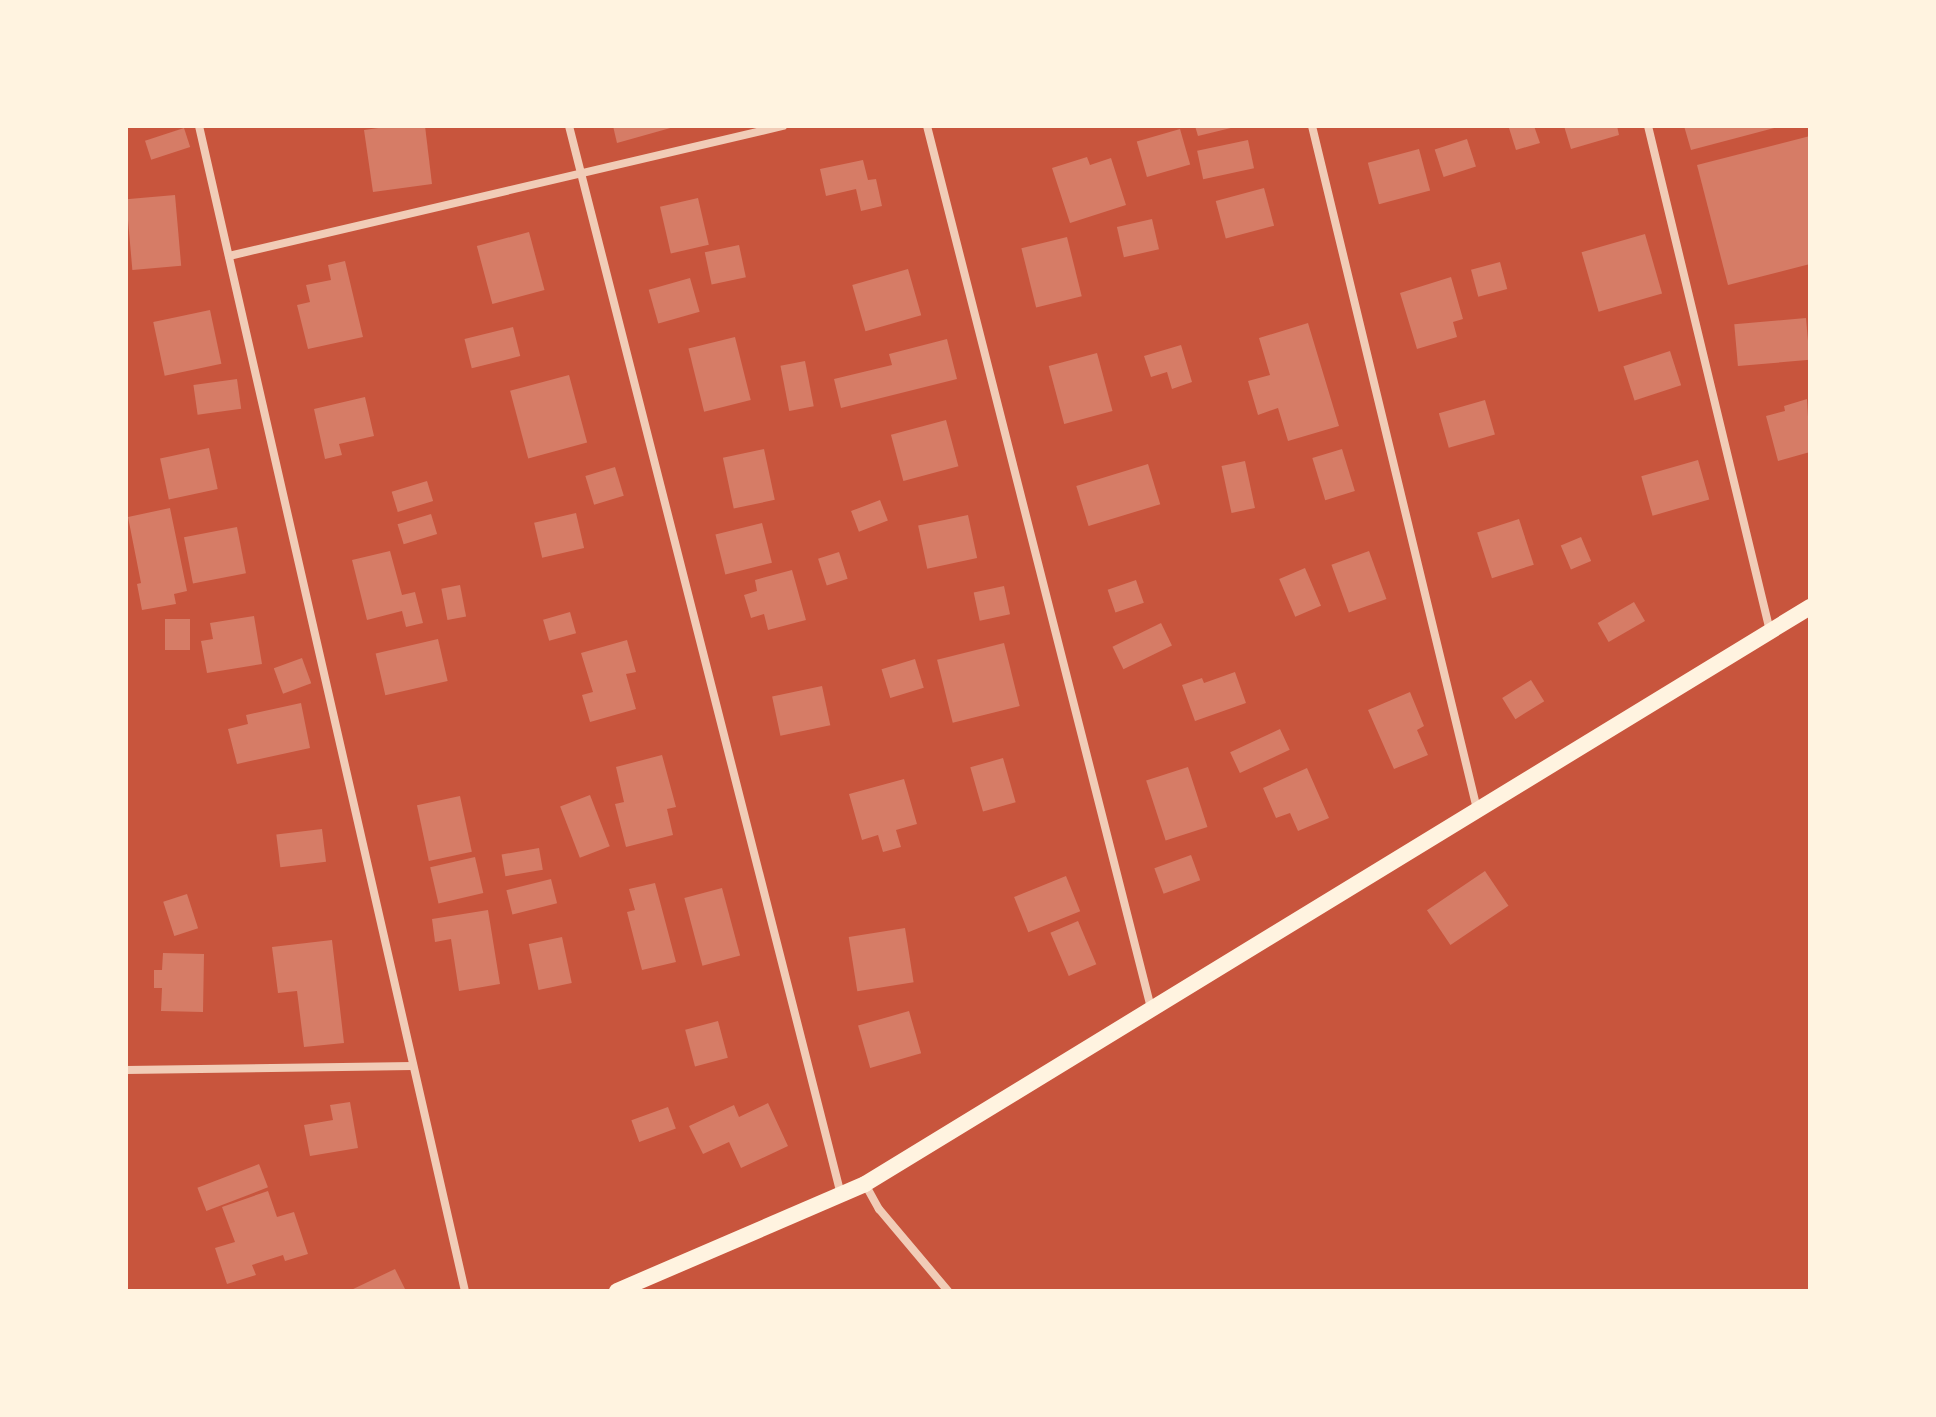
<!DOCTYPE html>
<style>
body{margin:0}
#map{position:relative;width:1936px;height:1417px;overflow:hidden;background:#c8553d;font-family:"PT Sans Narrow",sans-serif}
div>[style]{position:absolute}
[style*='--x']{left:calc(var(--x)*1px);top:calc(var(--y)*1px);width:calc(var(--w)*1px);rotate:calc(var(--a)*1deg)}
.building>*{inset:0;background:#d67c66;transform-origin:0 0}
.minor>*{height:8px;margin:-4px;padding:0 4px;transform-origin:4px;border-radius:4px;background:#f1ccb7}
.secondary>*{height:16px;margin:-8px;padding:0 8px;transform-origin:8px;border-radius:8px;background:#fff3e0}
span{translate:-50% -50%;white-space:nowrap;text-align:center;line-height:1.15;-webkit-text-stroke:6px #fff3e0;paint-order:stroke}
.frame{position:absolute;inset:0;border:128px solid #fff3e0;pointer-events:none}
</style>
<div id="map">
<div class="building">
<div style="clip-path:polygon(393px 126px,425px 126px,432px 184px,373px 192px,364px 130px)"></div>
<div style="clip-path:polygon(613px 126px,674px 126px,674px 127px,617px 143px)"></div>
<div style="clip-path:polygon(1195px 126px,1235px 126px,1235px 127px,1198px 136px)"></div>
<div style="clip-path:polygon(1516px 126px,1534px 126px,1540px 143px,1516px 150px,1509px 128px)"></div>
<div style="clip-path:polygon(1564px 126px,1617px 126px,1619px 135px,1571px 149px)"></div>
<div style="clip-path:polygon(1684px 126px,1777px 126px,1778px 127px,1691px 150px)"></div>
<div style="left:184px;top:128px;width:20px;height:41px;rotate:72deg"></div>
<div style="left:1180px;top:129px;width:37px;height:45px;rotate:74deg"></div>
<div style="clip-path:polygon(1810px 136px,1810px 264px,1728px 285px,1697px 165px)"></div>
<div style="left:1467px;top:139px;width:29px;height:34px;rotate:72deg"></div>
<div style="left:1248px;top:140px;width:29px;height:52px;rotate:78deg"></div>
<div style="left:1419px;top:149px;width:43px;height:53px;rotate:75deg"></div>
<div style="clip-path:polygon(1087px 157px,1090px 165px,1111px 158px,1126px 205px,1070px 223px,1052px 168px)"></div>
<div style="clip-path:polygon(863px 160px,868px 180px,876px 179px,882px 206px,861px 211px,856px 189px,826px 196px,820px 169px)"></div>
<div style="left:1264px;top:188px;width:39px;height:50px;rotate:75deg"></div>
<div style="left:175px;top:195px;width:71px;height:49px;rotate:85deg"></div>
<div style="left:698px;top:198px;width:48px;height:39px;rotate:77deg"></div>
<div style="left:1152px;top:219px;width:31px;height:36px;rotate:77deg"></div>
<div style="left:529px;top:232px;width:60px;height:54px;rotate:75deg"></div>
<div style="left:1645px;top:234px;width:62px;height:66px;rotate:74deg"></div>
<div style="left:1067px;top:237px;width:61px;height:47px;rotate:76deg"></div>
<div style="left:739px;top:245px;width:33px;height:35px;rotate:78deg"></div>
<div style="clip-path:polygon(345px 261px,363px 337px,308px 349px,297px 305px,310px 302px,306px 285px,331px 280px,328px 265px)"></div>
<div style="left:1500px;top:262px;width:28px;height:30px;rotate:75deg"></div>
<div style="left:908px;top:269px;width:48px;height:58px;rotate:74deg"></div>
<div style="clip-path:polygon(1451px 277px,1463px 319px,1453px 322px,1457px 337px,1417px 349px,1400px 293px)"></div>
<div style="left:690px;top:278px;width:35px;height:43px;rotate:74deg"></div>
<div style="left:210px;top:310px;width:55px;height:58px;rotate:78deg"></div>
<div style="left:1806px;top:318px;width:42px;height:72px;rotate:85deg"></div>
<div style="clip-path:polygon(1308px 323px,1339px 426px,1288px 441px,1278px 408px,1258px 415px,1248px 381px,1270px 375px,1259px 338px)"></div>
<div style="left:513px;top:327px;width:30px;height:50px;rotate:76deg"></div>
<div style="left:735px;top:337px;width:65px;height:48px;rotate:76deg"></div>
<div style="clip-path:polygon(947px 339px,957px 379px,841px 408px,834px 379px,892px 365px,889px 354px)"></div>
<div style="clip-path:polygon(1181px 345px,1192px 382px,1172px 389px,1167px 372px,1151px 377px,1144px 356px)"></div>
<div style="left:1670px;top:351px;width:36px;height:49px;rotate:72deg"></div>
<div style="left:1097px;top:353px;width:60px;height:50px;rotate:75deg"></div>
<div style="left:805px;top:361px;width:46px;height:25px;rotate:79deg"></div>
<div style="left:569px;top:375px;width:70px;height:61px;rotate:75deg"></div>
<div style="left:237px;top:379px;width:30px;height:44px;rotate:82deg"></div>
<div style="clip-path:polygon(365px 397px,374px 436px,339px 444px,342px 455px,325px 459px,314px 409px)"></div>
<div style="clip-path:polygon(1807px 399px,1810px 452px,1778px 461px,1766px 416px,1785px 411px,1784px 406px)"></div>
<div style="left:1485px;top:400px;width:36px;height:48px;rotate:74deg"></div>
<div style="left:946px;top:420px;width:48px;height:57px;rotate:75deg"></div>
<div style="left:209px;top:448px;width:42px;height:50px;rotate:78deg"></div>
<div style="left:764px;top:449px;width:52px;height:42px;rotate:78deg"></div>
<div style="left:1342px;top:449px;width:44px;height:31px;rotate:73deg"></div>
<div style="left:1698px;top:460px;width:41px;height:59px;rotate:74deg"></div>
<div style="left:1245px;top:461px;width:48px;height:24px;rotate:78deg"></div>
<div style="left:1148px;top:464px;width:42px;height:75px;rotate:73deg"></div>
<div style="left:615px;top:467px;width:30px;height:31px;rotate:73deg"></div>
<div style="left:427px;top:481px;width:21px;height:37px;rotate:73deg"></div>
<div style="left:880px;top:500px;width:22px;height:31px;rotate:69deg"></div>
<div style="clip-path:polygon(170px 508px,187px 591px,174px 594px,176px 604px,142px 610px,137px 584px,141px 583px,128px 517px)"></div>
<div style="left:576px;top:513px;width:36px;height:43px;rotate:77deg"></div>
<div style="left:431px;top:514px;width:21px;height:35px;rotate:73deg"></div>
<div style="left:968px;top:515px;width:44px;height:51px;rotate:78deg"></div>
<div style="left:1519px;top:519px;width:48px;height:44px;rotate:72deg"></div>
<div style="left:762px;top:523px;width:41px;height:48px;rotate:76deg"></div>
<div style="left:237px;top:527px;width:47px;height:54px;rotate:79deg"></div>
<div style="left:1581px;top:537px;width:26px;height:22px;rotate:67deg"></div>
<div style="clip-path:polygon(390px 551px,402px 595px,415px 592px,423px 623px,406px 627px,402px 611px,367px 620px,352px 560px)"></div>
<div style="left:1369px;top:551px;width:51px;height:40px;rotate:70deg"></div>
<div style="left:839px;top:552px;width:28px;height:22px;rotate:72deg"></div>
<div style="left:1305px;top:568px;width:41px;height:28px;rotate:67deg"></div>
<div style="clip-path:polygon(792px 570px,806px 620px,768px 630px,764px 614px,751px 618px,744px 595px,757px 591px,755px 580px)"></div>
<div style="left:1136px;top:580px;width:24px;height:30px;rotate:71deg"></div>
<div style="left:460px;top:585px;width:32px;height:19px;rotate:79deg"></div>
<div style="left:1004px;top:586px;width:29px;height:31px;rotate:78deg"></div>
<div style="left:1634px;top:602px;width:22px;height:42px;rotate:60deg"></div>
<div style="left:570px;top:612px;width:22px;height:28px;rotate:74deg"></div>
<div style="clip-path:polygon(254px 616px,262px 664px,207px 673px,201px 641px,213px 639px,210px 623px)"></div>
<div style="left:165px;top:619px;width:25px;height:31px"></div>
<div style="left:1161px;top:623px;width:25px;height:54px;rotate:64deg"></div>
<div style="left:438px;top:639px;width:43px;height:64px;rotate:77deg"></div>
<div style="clip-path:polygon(627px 640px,636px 672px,626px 674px,636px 709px,590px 722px,582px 695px,593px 692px,581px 653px)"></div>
<div style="left:1004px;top:643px;width:65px;height:69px;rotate:76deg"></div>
<div style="left:302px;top:658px;width:27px;height:30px;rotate:70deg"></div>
<div style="left:915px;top:659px;width:30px;height:35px;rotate:73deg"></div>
<div style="clip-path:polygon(1235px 672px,1246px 703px,1195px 721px,1182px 685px,1202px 678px,1204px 683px)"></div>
<div style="left:1531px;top:680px;width:25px;height:34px;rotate:58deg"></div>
<div style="left:822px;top:686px;width:40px;height:51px;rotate:78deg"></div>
<div style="clip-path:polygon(1410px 692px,1424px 726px,1417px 730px,1428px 755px,1394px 769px,1368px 710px)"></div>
<div style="clip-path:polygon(301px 703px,310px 748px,237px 764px,228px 729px,248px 724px,246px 715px)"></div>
<div style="left:1280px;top:729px;width:23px;height:55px;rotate:65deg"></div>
<div style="clip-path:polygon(662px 755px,676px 807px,667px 809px,673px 835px,626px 847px,615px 804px,624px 802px,616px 767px)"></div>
<div style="left:1003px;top:758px;width:46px;height:34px;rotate:74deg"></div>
<div style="left:1188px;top:767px;width:63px;height:44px;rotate:72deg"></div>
<div style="clip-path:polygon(1307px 768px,1329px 818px,1298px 831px,1290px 813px,1276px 818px,1263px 788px)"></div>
<div style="clip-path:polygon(904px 779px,917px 824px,896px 830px,901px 847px,883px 852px,878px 835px,862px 840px,849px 794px)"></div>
<div style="left:590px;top:795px;width:55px;height:32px;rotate:69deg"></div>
<div style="left:460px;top:796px;width:57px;height:44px;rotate:78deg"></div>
<div style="left:322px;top:829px;width:33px;height:46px;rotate:83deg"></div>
<div style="left:539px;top:848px;width:22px;height:38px;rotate:80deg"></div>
<div style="left:1191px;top:855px;width:27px;height:39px;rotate:70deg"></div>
<div style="left:475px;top:857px;width:37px;height:46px;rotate:77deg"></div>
<div style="left:1485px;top:871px;width:42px;height:70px;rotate:56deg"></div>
<div style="left:1066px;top:876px;width:38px;height:56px;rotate:68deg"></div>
<div style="left:551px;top:879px;width:25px;height:46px;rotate:76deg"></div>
<div style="clip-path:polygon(655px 883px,676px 962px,642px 970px,627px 912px,635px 910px,629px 889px)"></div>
<div style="left:722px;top:888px;width:70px;height:39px;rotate:75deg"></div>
<div style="left:187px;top:894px;width:36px;height:25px;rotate:72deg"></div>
<div style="clip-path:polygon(488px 910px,500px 984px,459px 991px,451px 939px,435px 942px,432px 919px)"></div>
<div style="left:1078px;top:921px;width:47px;height:30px;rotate:67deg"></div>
<div style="left:905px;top:928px;width:55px;height:57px;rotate:81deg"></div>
<div style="left:562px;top:937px;width:47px;height:34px;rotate:78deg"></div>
<div style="clip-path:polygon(332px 940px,344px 1043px,304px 1047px,297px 991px,278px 993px,272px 947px)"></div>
<div style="clip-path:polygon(163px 953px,204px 954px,203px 1012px,161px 1011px,162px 988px,154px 988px,154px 970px,162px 970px)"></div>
<div style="left:909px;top:1011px;width:44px;height:53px;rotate:74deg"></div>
<div style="left:718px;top:1021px;width:38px;height:34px;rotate:75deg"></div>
<div style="clip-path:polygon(350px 1102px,358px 1148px,310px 1156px,304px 1125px,333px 1120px,330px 1105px)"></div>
<div style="clip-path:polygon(768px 1103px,788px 1146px,741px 1168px,729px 1142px,703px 1154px,689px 1126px,734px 1105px,739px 1117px)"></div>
<div style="left:668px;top:1107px;width:23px;height:39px;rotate:70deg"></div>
<div style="left:259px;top:1164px;width:25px;height:66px;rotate:69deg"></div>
<div style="clip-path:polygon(268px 1191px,277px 1217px,294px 1212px,308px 1254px,285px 1261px,283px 1255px,252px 1265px,256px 1275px,227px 1284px,215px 1248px,235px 1242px,222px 1207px)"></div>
<div style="clip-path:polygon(395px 1269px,406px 1291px,349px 1291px)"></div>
</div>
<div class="minor">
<div style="--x:199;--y:126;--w:1195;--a:77.14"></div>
<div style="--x:569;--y:126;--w:1103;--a:75.72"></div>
<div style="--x:927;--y:126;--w:910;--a:75.75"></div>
<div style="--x:1312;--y:126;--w:703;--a:76.42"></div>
<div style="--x:1648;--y:126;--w:520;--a:76.42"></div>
<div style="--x:229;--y:256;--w:569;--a:-13.21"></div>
<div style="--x:126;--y:1070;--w:287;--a:-0.8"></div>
<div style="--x:865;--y:1184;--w:29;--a:61"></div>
<div style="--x:879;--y:1209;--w:107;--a:49.9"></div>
</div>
<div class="secondary">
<div style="--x:617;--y:1291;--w:270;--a:-23.3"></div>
<div style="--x:865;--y:1184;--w:1107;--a:-31.41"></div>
</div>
<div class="frame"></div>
</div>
